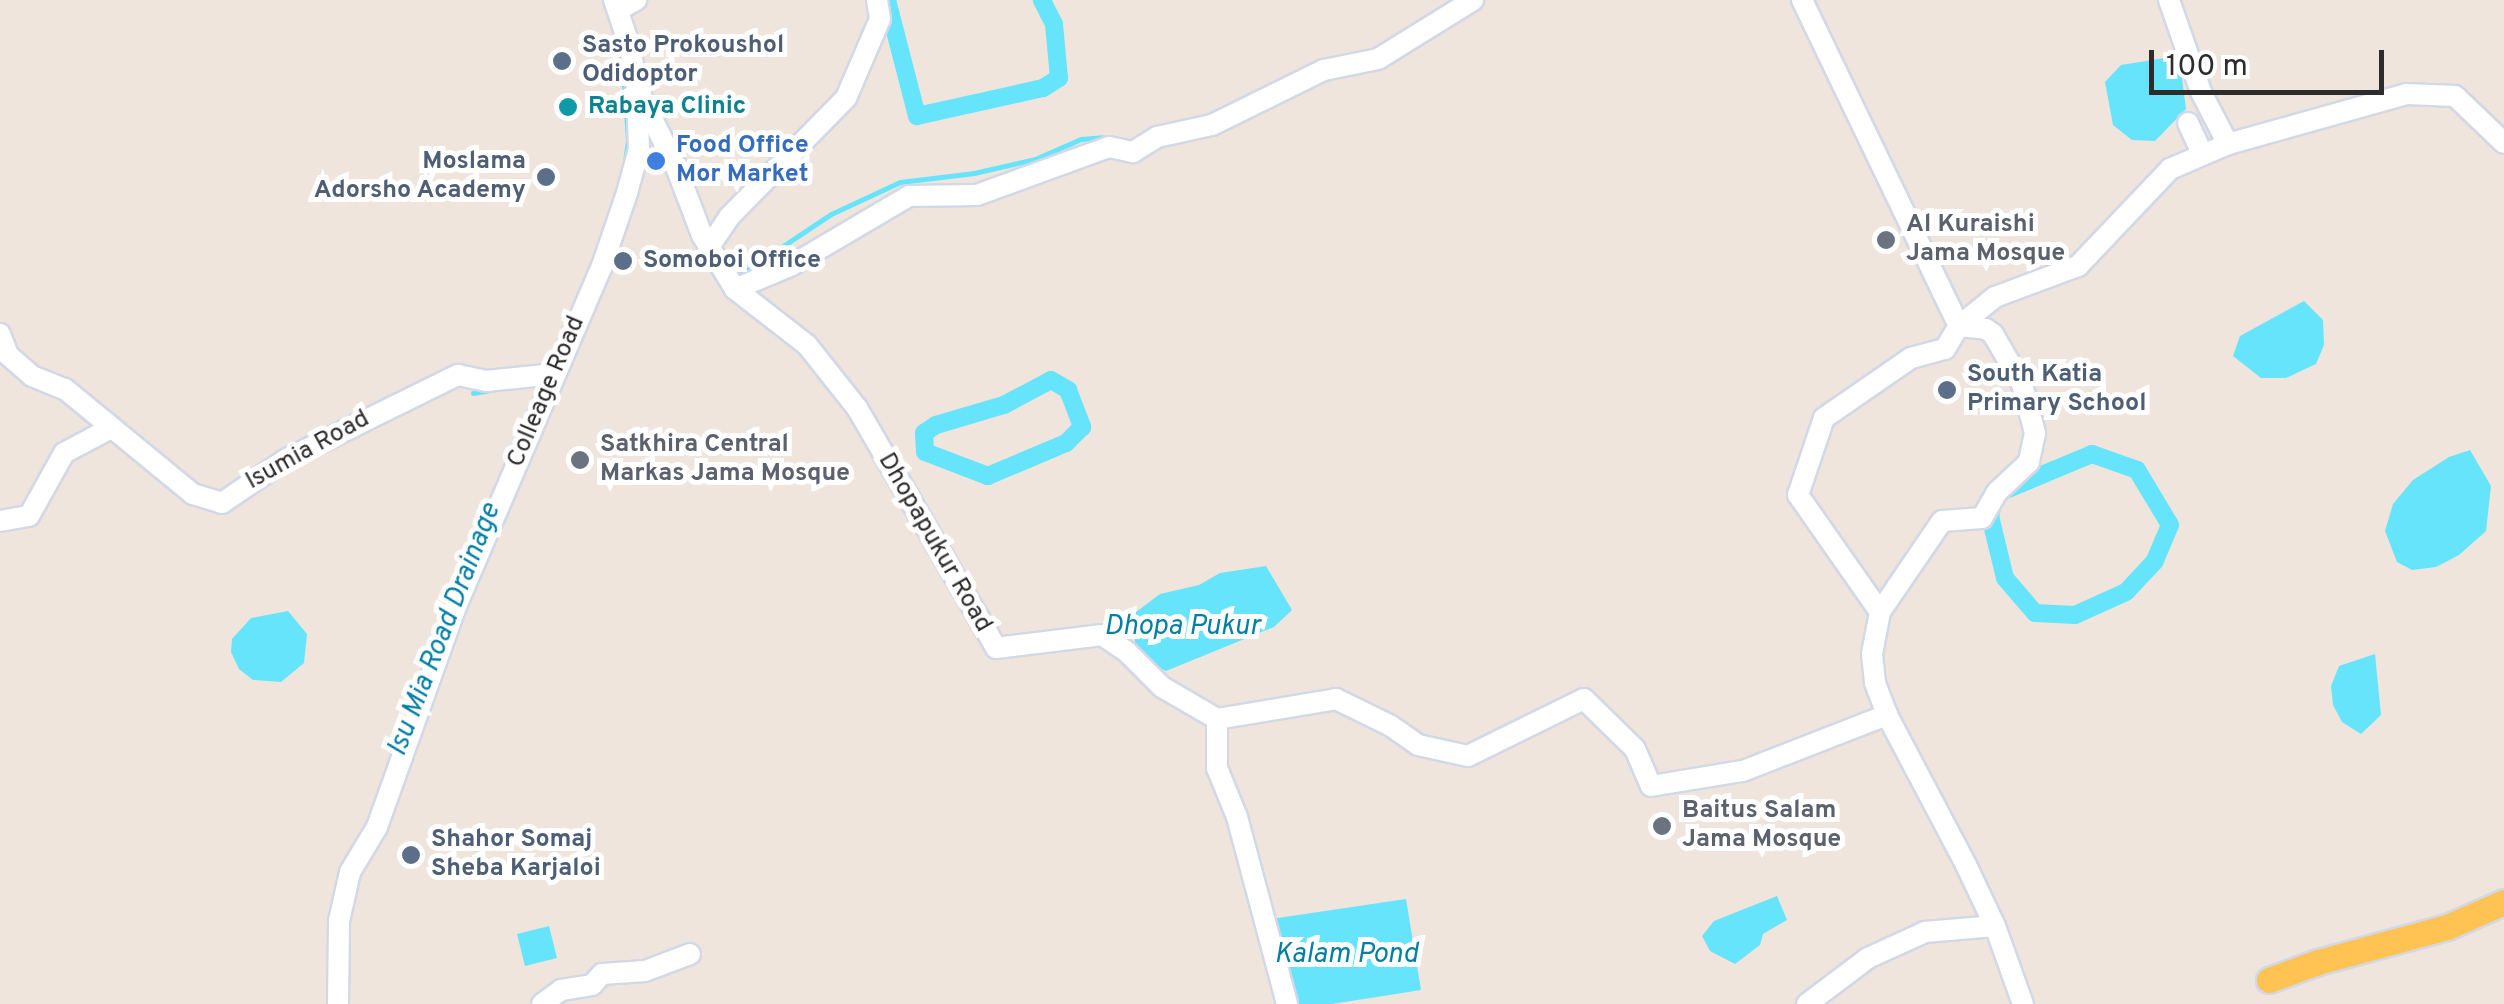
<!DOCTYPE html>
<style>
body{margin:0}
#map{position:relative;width:2504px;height:1004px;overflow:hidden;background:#efe5dd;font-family:Overpass,sans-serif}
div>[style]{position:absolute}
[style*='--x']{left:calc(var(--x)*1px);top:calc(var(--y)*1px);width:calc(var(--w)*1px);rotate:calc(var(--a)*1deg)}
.water>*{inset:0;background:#66e4fb;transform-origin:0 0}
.stream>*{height:5px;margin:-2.5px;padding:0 2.5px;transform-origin:2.5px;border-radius:2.5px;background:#66e4fb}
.canal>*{height:18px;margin:-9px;padding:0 9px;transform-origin:9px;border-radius:9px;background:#66e4fb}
.roads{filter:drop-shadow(2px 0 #d2d8e6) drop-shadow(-2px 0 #d2d8e6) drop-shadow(0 2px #d2d8e6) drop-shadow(0 -2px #d2d8e6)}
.minor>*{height:20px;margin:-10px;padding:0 10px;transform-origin:10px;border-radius:10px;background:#fff}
.major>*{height:25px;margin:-12.5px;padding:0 12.5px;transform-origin:12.5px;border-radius:12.5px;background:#ffc353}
.dots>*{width:28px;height:28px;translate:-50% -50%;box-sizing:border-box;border:5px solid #fff;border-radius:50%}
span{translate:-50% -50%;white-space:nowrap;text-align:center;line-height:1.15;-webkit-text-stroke:10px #fff;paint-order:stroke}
.service-label{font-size:25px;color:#4e5e75;font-weight:700}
.left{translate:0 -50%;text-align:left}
.right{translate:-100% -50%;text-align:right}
.culture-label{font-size:25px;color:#0d838f;font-weight:700}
.shop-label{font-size:25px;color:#366cbe;font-weight:700}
.worship-label{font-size:25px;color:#5b616d;font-weight:700}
.street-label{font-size:25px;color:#2c2c2c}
.water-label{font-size:28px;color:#017fa4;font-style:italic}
.scale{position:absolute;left:2149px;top:50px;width:235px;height:45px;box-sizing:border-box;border:5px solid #2c2c2c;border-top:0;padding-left:12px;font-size:30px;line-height:35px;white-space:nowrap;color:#2c2c2c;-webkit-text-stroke:8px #fff;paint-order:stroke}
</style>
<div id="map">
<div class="water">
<div style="clip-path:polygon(2171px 57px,2182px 78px,2186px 109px,2155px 141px,2132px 140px,2113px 125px,2105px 82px,2121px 65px)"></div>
<div style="clip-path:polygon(2304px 301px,2323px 320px,2324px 345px,2316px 364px,2286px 378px,2261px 378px,2233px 356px,2240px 336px)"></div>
<div style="clip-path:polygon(2470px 450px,2491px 486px,2486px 531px,2459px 555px,2436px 567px,2412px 570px,2397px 562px,2385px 531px,2393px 504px,2413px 480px,2449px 457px)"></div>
<div style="clip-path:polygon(1266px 566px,1292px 610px,1274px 627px,1166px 671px,1147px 664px,1135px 642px,1132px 615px,1160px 594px,1199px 585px,1220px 573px)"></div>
<div style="clip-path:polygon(288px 611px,307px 634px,304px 663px,281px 682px,253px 680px,239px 669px,231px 652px,232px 639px,251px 618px)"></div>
<div style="clip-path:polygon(2375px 654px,2381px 715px,2361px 734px,2342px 722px,2333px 705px,2331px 686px,2339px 666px)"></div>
<div style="clip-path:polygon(1777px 896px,1787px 920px,1763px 934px,1760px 945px,1735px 964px,1710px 951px,1702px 936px,1714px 921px)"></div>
<div style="clip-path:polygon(1406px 899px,1421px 990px,1332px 1004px,1284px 1004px,1271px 919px)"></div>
<div style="left:549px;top:926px;width:33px;height:33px;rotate:76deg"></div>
</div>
<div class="stream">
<div style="--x:622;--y:56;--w:84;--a:85.9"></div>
<div style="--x:628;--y:140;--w:35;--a:98"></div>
<div style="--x:741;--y:274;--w:108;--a:-33.7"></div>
<div style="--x:831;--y:214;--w:76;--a:-24.9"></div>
<div style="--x:900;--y:182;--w:75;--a:-6.9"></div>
<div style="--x:974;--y:173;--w:63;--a:-12.9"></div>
<div style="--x:1035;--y:159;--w:50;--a:-23.5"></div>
<div style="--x:1081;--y:139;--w:21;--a:-5"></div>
<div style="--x:473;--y:393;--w:36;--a:-10"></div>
</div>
<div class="canal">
<div style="--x:887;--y:0;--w:120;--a:75.5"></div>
<div style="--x:917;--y:116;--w:129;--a:-12.5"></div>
<div style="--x:1043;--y:88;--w:19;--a:-32"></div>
<div style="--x:1059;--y:78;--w:54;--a:-95.3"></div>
<div style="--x:1054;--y:24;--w:27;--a:-117"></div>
<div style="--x:1051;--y:380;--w:20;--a:30"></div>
<div style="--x:1068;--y:390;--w:40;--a:69"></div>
<div style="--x:1082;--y:427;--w:23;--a:135"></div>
<div style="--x:1066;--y:443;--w:85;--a:157.1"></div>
<div style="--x:988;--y:476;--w:67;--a:-159.1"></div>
<div style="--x:925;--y:452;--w:19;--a:-93"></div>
<div style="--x:924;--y:433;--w:14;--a:-34"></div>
<div style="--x:936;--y:425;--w:71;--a:-16.4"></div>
<div style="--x:1004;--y:405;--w:53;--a:-28"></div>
<div style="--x:2092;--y:454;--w:48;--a:19.6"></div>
<div style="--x:2137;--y:470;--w:64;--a:59"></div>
<div style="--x:2170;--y:525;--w:39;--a:113"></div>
<div style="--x:2155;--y:561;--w:42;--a:133.1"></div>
<div style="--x:2126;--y:592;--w:56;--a:155.7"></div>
<div style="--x:2075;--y:615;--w:40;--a:-177.1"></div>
<div style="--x:2035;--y:613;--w:46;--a:-130.6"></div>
<div style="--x:2005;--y:578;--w:64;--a:-103.6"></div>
<div style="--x:1990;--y:516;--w:23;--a:-75"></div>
<div style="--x:1996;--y:494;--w:104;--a:-22.6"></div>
</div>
<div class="roads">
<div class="minor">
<div style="--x:1802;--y:0;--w:362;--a:64.3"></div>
<div style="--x:2169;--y:0;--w:97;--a:70.8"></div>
<div style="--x:2201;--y:92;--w:59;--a:62.6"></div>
<div style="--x:618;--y:10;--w:21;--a:-29"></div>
<div style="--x:637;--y:88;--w:88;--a:63.7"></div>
<div style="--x:676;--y:167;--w:73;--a:69.1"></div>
<div style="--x:702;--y:235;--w:63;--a:58.6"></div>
<div style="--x:735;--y:289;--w:91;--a:37.9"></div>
<div style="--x:807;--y:345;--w:80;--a:51.6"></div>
<div style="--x:857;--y:408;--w:277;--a:59.9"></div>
<div style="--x:996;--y:648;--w:107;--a:-7"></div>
<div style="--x:1102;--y:635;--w:30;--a:34"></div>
<div style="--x:1127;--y:652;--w:49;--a:45"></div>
<div style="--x:1162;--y:687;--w:64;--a:30.2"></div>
<div style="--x:1217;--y:719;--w:49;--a:90"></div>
<div style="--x:1217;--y:768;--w:53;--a:67.8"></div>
<div style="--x:1237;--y:817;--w:194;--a:75"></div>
<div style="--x:2188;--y:123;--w:35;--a:65"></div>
<div style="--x:709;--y:247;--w:36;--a:-56"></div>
<div style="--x:729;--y:217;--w:167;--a:-45.5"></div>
<div style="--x:846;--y:98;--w:86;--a:-66.7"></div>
<div style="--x:880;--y:19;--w:19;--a:-99"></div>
<div style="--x:735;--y:289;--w:62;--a:-22.8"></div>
<div style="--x:792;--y:265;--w:136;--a:-30.5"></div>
<div style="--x:909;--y:196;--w:68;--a:-0.8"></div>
<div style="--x:977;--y:195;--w:140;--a:-20"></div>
<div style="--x:1109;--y:147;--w:25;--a:12"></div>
<div style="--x:1133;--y:152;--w:28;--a:-32"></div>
<div style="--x:1157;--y:137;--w:56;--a:-12.3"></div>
<div style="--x:1212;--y:125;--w:125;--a:-26.2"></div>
<div style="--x:1324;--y:70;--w:55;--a:-11.5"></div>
<div style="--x:1378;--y:59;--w:112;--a:-31.8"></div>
<div style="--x:1959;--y:326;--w:27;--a:6"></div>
<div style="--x:1986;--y:329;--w:9;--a:36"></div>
<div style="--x:1993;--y:334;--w:58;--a:59.9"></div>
<div style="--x:2022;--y:384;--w:51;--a:75.1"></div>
<div style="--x:2035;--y:433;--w:30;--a:102"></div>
<div style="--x:2029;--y:462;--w:44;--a:136.8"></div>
<div style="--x:1997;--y:492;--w:30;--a:120"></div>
<div style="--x:1982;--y:518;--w:40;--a:175.7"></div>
<div style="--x:1942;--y:521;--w:110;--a:124.3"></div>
<div style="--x:1880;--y:612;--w:43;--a:100.8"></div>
<div style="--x:1872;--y:654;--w:29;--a:84"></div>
<div style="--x:1875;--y:683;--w:34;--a:69"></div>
<div style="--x:1887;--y:715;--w:170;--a:62.2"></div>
<div style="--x:1966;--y:865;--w:68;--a:64.6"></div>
<div style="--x:1995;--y:926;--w:83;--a:70.3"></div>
<div style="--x:0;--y:334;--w:22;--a:69"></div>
<div style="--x:8;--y:355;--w:32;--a:41"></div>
<div style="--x:32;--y:376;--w:35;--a:22"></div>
<div style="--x:65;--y:389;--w:166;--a:39.4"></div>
<div style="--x:193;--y:494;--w:30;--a:17"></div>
<div style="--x:222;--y:503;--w:76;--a:-34.3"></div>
<div style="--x:285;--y:460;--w:193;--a:-26.2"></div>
<div style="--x:458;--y:375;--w:29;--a:12"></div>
<div style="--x:486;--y:381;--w:69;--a:-5.8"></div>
<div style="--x:0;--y:521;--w:29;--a:-10"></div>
<div style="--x:29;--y:516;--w:72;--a:-60.9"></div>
<div style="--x:64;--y:453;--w:53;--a:-28"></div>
<div style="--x:1880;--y:612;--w:143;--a:-125"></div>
<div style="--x:1798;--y:495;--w:81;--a:-71.3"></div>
<div style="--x:1824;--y:418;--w:106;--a:-34.6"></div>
<div style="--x:1911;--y:358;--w:35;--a:-15"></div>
<div style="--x:1945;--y:349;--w:27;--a:-59"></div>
<div style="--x:1959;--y:326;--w:46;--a:-38.9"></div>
<div style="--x:1995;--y:297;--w:89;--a:-20.5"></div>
<div style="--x:2078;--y:266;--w:134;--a:-46.5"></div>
<div style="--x:2170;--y:169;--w:63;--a:-23.3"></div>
<div style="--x:2228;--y:144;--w:186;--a:-15.6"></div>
<div style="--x:2407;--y:94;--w:48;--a:2.4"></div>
<div style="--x:2455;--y:96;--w:68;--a:43.8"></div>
<div style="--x:1217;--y:719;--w:121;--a:-9.5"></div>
<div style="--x:1336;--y:699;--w:61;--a:26.1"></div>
<div style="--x:1391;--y:726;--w:33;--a:35"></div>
<div style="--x:1418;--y:745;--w:51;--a:12.4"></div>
<div style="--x:1468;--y:756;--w:129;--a:-26.2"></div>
<div style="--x:1584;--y:699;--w:71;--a:44.4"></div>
<div style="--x:1635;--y:749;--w:40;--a:66.6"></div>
<div style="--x:1651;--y:786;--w:93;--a:-9.3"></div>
<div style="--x:1743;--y:771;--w:155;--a:-21.3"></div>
<div style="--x:338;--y:1004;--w:83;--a:-89.3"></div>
<div style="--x:339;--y:921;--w:50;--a:-77.3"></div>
<div style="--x:350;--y:872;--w:52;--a:-59"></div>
<div style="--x:377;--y:827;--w:237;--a:-70.3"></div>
<div style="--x:457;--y:604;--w:368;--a:-66.8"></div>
<div style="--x:602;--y:266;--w:77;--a:-71.1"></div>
<div style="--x:627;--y:193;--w:46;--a:-74.7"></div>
<div style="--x:639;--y:149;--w:61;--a:-91.9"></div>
<div style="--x:637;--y:88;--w:42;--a:-99.7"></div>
<div style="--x:630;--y:47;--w:50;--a:-108.8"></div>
<div style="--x:542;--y:1004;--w:24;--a:-36"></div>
<div style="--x:561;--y:990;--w:31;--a:-9"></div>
<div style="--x:592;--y:985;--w:15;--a:-48"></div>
<div style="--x:602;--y:974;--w:43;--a:-4"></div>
<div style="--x:645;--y:971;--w:48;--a:-20.7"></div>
<div style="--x:1807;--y:1004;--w:76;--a:-37"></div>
<div style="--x:1868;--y:958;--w:63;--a:-24.5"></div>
<div style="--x:1925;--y:932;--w:70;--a:-4.9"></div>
</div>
<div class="major">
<div style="--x:2269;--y:980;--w:52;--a:-20.2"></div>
<div style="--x:2318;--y:962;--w:134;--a:-15.2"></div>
<div style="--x:2447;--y:927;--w:62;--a:-23.7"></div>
</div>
</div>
<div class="dots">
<div style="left:562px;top:61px;background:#5c6f8a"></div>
<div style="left:568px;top:107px;background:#0f9aa8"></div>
<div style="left:656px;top:161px;background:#3f7fe0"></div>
<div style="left:546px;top:177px;background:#5c6f8a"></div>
<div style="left:1886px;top:240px;background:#6b7280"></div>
<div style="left:623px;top:261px;background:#5c6f8a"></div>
<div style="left:1947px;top:390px;background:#5c6f8a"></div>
<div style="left:580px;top:460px;background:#6b7280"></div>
<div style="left:1662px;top:826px;background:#6b7280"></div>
<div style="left:411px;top:855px;background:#5c6f8a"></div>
</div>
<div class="service-label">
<span class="left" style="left:582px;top:61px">Sasto Prokoushol<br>Odidoptor</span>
<span class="right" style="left:526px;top:177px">Moslama<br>Adorsho Academy</span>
<span class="left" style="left:643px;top:261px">Somoboi Office</span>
<span class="left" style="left:1967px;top:390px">South Katia<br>Primary School</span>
<span class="left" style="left:431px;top:855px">Shahor Somaj<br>Sheba Karjaloi</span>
</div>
<div class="culture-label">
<span class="left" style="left:588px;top:107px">Rabaya Clinic</span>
</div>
<div class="shop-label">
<span class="left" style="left:676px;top:161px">Food Office<br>Mor Market</span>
</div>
<div class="worship-label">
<span class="left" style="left:1906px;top:240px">Al Kuraishi<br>Jama Mosque</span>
<span class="left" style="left:600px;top:460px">Satkhira Central<br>Markas Jama Mosque</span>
<span class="left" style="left:1682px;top:826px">Baitus Salam<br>Jama Mosque</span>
</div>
<div class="street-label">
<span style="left:547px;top:392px;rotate:-67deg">Colleage Road</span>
<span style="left:308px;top:451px;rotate:-29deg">Isumia Road</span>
<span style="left:934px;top:543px;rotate:60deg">Dhopapukur Road</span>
</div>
<div class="water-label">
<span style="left:1182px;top:627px">Dhopa Pukur</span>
<span style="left:445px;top:630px;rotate:-69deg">Isu Mia Road Drainage</span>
<span style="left:1346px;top:955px">Kalam Pond</span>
</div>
<div class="scale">100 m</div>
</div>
